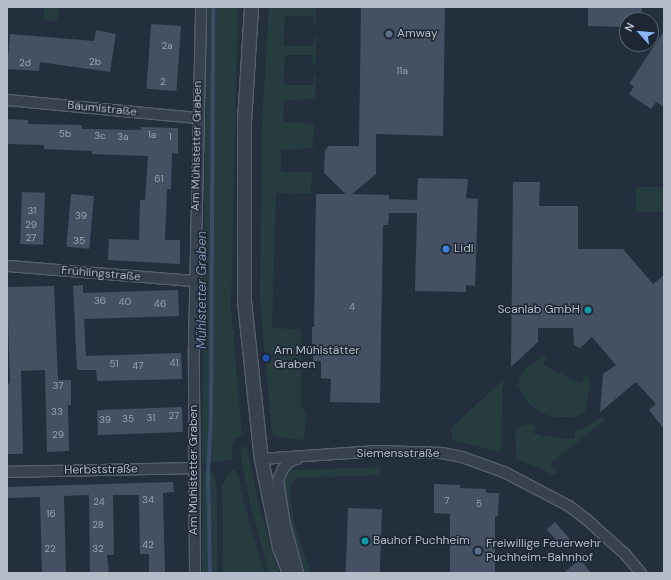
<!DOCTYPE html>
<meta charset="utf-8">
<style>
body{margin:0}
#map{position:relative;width:671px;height:580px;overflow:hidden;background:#242f3e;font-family:"DM Sans",sans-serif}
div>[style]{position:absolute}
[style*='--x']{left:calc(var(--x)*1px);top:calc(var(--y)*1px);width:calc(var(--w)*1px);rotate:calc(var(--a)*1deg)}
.green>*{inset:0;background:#263c3f;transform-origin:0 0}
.stream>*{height:4px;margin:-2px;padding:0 2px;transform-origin:2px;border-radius:2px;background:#394c67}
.building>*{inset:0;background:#455162;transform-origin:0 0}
.roads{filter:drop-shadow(1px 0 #565f6c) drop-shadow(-1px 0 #565f6c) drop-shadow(0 1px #565f6c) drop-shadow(0 -1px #565f6c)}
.minor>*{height:10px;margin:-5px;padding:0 5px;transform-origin:5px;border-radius:5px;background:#38414e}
.tertiary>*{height:13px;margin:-6.5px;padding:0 6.5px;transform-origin:6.5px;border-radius:6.5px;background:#38414e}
.dots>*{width:11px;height:11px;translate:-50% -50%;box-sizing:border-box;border:2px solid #1d2633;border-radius:50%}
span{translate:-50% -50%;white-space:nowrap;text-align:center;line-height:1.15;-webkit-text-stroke:3px #1d2633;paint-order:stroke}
.number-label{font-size:10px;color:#98a1af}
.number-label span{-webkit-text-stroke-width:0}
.poi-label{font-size:12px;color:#b4bcc9}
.left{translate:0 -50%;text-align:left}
.right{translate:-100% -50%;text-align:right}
.street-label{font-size:12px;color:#b4bcc9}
.water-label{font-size:13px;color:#7c92b1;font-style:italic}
.frame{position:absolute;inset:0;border:8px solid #b4bcc9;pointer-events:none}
.north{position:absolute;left:619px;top:12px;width:40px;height:40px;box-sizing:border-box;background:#1d2633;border:1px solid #59626f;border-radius:50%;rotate:297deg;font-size:11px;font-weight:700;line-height:16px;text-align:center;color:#b4bcc9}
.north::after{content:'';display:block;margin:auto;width:14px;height:18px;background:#8ab4f8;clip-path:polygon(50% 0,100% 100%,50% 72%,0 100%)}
</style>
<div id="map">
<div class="green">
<div style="left:45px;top:7px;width:14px;height:13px;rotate:8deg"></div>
<div style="clip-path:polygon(206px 7px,238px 7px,231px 308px,242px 435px,235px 439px,232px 446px,233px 460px,202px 464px)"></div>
<div style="clip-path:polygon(269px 7px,316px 7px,316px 24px,314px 24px,313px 16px,285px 16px,284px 46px,313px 46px,314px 37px,316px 37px,316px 65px,313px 65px,312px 55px,285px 55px,284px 85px,313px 85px,314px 75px,316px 75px,315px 99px,284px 100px,283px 122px,314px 123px,313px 148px,281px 150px,281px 172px,312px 172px,311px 194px,276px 193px,272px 328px,301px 329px,301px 406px,306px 414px,304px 440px,280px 437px,272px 433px,260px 301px,262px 123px)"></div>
<div style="left:636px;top:187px;width:28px;height:25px"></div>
<div style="clip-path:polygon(543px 355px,547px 356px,543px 365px,582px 384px,586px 375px,589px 377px,590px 386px,585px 413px,574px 417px,554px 417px,546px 415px,532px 406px,523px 396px,518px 385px,520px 376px,525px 369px)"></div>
<div style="clip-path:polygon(503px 380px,501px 452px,452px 440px,451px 428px)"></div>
<div style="clip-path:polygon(603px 416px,605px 420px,550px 464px,557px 472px,554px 474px,551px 474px,516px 458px,515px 436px,516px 431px,522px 425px,530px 424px,536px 426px,533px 433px,543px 436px,574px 439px,575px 431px,587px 427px)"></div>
<div style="clip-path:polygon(247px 446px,258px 503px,279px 573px,269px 573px,250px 504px,240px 452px,242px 448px)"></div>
<div style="clip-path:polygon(381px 467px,381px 475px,298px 478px,291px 483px,290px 493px,294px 522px,311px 573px,305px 573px,288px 516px,282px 486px,285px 477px,293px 470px)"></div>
<div style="clip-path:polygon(234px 469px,238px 475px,245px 506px,264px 573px,223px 573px,222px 486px,229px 472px)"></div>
<div style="clip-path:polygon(212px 470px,217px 488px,217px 573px,202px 573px,203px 471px)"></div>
</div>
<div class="stream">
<div style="--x:210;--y:573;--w:101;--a:-91.1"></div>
<div style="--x:208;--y:472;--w:56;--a:-86.9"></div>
<div style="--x:211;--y:416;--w:409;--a:-89.7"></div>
</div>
<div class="building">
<div style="clip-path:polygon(361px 7px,445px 7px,443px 136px,376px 134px,376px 174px,352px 194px,389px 195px,389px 199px,417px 200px,418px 178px,468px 179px,466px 198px,478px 199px,475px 286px,466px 285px,466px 292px,415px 291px,417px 213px,389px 213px,388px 225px,383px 225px,380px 403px,330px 402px,331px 379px,321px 378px,321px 361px,313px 361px,314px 344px,312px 344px,312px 327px,314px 327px,316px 194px,346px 194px,324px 173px,325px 150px,329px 146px,359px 146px)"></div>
<div style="clip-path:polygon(588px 7px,642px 7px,641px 20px,627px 20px,627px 27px,588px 26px)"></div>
<div style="left:151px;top:24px;width:30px;height:65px;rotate:4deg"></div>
<div style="clip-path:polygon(96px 30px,116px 34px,110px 72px,40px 62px,39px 71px,7px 69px,10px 34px,94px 41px)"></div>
<div style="clip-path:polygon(664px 31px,664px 107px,656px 102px,651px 109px,629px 94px,634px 86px,629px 84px)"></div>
<div style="clip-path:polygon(7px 119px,28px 120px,28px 124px,82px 125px,82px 129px,141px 130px,141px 127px,178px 128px,178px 154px,172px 153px,171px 189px,167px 189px,165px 240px,180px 240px,180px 264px,108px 260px,109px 239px,139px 240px,140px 200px,145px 200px,148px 156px,92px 154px,92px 151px,44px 149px,44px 145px,7px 144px)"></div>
<div style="clip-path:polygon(513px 182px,540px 182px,539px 206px,578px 206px,578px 249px,623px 249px,653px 284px,664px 275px,664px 429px,649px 410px,656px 404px,636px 382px,600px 412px,603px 374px,616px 365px,592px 337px,580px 348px,574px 345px,573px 328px,538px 328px,538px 342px,511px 367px)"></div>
<div style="left:22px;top:192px;width:23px;height:52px;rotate:2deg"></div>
<div style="left:71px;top:194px;width:23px;height:53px;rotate:5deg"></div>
<div style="clip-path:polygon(83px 285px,83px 293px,178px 290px,179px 316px,84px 319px,86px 356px,181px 353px,182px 379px,97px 381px,96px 370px,77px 370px,73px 286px)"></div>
<div style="clip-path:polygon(54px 286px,58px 380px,71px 380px,71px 405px,68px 405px,69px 451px,47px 452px,45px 370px,21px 371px,23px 454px,7px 454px,7px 384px,10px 383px,7px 287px)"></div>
<div style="left:182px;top:407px;width:25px;height:85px;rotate:88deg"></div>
<div style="clip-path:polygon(173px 482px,174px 492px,163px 493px,165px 573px,149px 573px,149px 554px,140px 554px,139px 495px,113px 495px,114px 555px,107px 555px,109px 573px,90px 573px,89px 495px,64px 496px,66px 573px,42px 573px,40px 497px,7px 498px,7px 487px)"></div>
<div style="clip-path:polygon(434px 484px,460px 485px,460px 488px,486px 489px,486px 493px,499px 493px,498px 516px,495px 517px,495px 573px,450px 573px,450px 514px,434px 513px)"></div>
<div style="left:348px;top:508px;width:34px;height:65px;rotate:2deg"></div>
<div style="left:555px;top:522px;width:23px;height:11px;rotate:49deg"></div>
<div style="clip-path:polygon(580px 559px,591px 573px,564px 573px)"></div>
</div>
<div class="roads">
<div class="minor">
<div style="--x:7;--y:100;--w:191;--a:5.4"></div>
<div style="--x:7;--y:266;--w:188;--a:4.6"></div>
<div style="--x:261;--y:459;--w:117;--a:-3.9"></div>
<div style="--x:378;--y:451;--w:64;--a:1.8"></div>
<div style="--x:442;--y:453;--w:20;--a:11"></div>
<div style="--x:462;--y:457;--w:45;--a:19.7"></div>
<div style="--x:504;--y:472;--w:73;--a:27.6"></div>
<div style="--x:569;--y:506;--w:21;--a:37"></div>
<div style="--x:586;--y:519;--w:52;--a:41.9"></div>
<div style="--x:625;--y:554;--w:25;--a:50"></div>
<div style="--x:297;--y:459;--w:7;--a:164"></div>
<div style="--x:290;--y:461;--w:11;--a:131"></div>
<div style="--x:283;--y:469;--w:12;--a:114"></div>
<div style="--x:278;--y:480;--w:46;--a:81.2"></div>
<div style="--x:285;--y:525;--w:50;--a:74.8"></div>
<div style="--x:7;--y:472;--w:187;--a:-1.2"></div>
<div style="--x:195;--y:573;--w:226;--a:-90.3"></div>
<div style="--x:194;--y:347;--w:340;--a:-88.8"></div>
</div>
<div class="tertiary">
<div style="--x:251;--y:7;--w:113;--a:93.5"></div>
<div style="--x:244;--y:120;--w:181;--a:90"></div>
<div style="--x:244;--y:301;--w:159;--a:83.9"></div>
<div style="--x:261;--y:459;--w:90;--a:78.4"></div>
<div style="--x:279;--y:547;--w:28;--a:69"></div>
</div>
</div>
<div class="dots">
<div style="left:389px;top:34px;background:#5c6f8a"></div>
<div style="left:446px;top:249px;background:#3f7fe0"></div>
<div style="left:588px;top:310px;background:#0f9aa8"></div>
<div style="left:266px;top:358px;background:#1a4fb4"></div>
<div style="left:365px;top:541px;background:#0f9aa8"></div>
<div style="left:478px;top:551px;background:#5c6f8a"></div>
</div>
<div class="number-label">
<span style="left:167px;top:46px">2a</span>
<span style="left:95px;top:62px">2b</span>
<span style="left:25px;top:63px">2d</span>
<span style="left:402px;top:71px">11a</span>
<span style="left:163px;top:82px">2</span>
<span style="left:65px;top:134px">5b</span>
<span style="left:152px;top:135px">1a</span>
<span style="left:100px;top:136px">3c</span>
<span style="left:123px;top:137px">3a</span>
<span style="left:170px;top:137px">1</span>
<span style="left:159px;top:179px">61</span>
<span style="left:32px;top:211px">31</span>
<span style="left:81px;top:216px">39</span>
<span style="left:31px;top:225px">29</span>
<span style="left:31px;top:238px">27</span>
<span style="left:79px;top:241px">35</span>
<span style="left:100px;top:301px">36</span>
<span style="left:125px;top:302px">40</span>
<span style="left:160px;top:304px">46</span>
<span style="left:352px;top:307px">4</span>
<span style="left:174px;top:363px">41</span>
<span style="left:114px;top:364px">51</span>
<span style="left:138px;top:366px">47</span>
<span style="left:58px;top:386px">37</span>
<span style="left:57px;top:412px">33</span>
<span style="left:174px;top:416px">27</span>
<span style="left:151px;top:418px">31</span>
<span style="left:128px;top:419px">35</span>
<span style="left:105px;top:420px">39</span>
<span style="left:58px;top:435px">29</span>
<span style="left:148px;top:500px">34</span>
<span style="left:447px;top:501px">7</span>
<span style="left:99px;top:502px">24</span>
<span style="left:479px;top:504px">5</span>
<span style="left:51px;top:514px">16</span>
<span style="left:98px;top:525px">28</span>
<span style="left:148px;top:545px">42</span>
<span style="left:50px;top:549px">22</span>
<span style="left:98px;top:549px">32</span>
</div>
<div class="poi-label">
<span class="left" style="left:397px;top:34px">Amway</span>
<span class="left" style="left:454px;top:249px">Lidl</span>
<span class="right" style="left:580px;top:310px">Scanlab GmbH</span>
<span class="left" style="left:274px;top:358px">Am Mühlstätter<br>Graben</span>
<span class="left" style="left:373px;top:541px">Bauhof Puchheim</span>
<span class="left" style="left:486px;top:551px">Freiwillige Feuerwehr<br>Puchheim-Bahnhof</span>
</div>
<div class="street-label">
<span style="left:102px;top:109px;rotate:6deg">Bäumlstraße</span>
<span style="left:197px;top:146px;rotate:-89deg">Am Mühlstetter Graben</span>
<span style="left:101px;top:274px;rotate:5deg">Frühlingstraße</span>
<span style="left:398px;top:454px">Siemensstraße</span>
<span style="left:101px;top:470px;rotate:-1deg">Herbststraße</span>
<span style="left:194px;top:470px;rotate:-90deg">Am Mühlstetter Graben</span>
</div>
<div class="water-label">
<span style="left:202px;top:290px;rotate:-90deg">Mühlstetter Graben</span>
</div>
<div class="frame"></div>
<div class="north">N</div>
</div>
